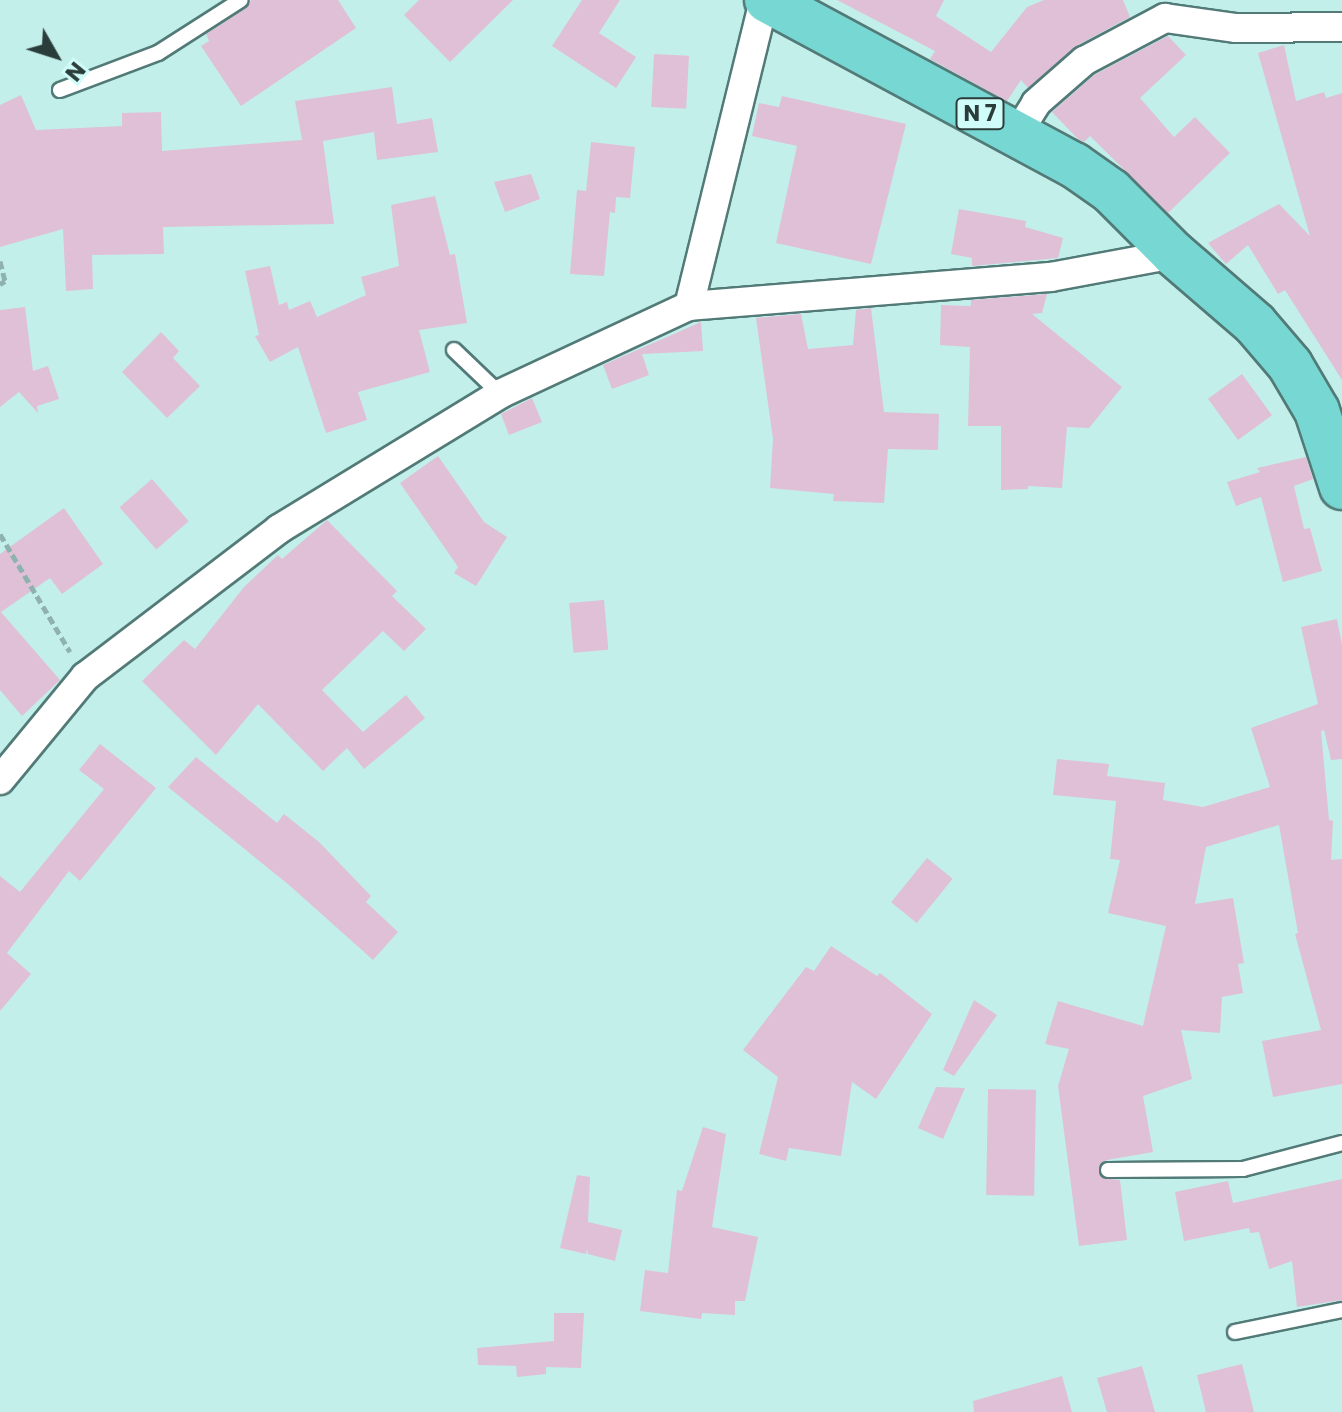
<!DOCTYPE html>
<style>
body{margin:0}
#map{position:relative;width:1342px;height:1412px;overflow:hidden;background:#c3efeb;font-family:Poppins,sans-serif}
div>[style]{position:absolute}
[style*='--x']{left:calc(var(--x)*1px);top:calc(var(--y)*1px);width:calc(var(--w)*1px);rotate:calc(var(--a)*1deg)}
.building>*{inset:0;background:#dfc0d6;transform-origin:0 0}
.path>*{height:5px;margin-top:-2.5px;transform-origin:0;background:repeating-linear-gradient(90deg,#8fb2af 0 8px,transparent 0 12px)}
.roads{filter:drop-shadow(2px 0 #527a77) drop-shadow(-2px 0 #527a77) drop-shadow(0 2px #527a77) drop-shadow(0 -2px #527a77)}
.service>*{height:14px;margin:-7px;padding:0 7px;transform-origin:7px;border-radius:7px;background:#fff}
.minor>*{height:28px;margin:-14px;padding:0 14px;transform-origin:14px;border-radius:14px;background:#fff}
.primary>*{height:44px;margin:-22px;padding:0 22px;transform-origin:22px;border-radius:22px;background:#77d7d3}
span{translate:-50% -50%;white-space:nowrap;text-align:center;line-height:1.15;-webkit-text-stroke:6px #d0fcf9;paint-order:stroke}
.shield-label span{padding:2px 6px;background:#d0fcf9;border:2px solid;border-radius:6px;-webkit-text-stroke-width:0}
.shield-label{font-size:22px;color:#2b3d3b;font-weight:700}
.north{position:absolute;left:16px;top:16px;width:80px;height:80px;-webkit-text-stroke:6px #d0fcf9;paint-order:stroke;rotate:129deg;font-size:22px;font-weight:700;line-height:32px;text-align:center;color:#2b3d3b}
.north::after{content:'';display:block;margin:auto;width:28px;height:36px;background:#2b3d3b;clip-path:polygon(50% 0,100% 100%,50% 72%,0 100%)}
</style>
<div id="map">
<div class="building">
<div style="clip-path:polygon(251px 0,338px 0,356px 28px,241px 106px,201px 46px,209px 41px,206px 34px,246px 8px)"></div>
<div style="clip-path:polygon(419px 0,513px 0,450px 62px,404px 15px)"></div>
<div style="clip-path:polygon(582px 0,620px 0,599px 33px,636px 57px,616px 88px,552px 46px)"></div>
<div style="clip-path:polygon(837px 0,944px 0,936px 16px,991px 52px,1027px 7px,1044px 0,1123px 0,1130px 17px,1076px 46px,1028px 88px,1021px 80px,1007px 101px,930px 59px,935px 51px)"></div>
<div style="clip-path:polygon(1168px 36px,1186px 55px,1140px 98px,1174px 137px,1195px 117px,1230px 153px,1168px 213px,1090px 136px,1084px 142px,1078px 139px,1052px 112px,1094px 75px)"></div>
<div style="clip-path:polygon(1284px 45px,1296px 101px,1324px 92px,1326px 98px,1342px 93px,1342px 380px,1285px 290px,1278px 294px,1248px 245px,1226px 264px,1208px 243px,1279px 204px,1310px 236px,1258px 53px)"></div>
<div style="left:654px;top:54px;width:35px;height:53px;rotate:3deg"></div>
<div style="clip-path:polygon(392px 87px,397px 124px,432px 118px,438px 152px,377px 160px,374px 132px,323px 141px,334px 224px,163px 227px,164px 254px,92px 255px,93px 289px,66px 291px,63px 229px,0 247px,0 105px,21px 95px,36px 130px,122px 126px,122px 113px,161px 112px,162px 151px,302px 140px,295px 101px)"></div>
<div style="clip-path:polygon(782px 96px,906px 124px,871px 264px,776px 243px,797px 146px,752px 136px,759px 103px,779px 107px)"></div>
<div style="clip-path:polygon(591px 142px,635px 147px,630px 198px,616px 197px,615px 213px,610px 212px,604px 276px,570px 274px,577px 190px,586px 191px)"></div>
<div style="clip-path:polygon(531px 174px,540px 199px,505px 212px,494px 182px)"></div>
<div style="clip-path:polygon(435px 196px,450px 255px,455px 254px,467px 323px,419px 330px,430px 372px,358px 392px,367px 420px,326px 433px,298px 347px,270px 362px,255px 336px,259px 335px,245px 271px,270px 266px,279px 305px,287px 302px,289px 310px,310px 301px,317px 317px,366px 295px,361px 277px,399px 266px,391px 205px)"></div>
<div style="clip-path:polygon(959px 209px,1026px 221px,1025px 227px,1063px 238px,1058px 258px,972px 266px,972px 258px,951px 254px)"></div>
<div style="clip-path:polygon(1047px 294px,1042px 313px,1032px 314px,1122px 387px,1089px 428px,1067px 427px,1062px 488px,1028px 486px,1028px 489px,1001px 490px,1001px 426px,968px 426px,970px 347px,940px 345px,941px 305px,971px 306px,971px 300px)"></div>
<div style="clip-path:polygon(25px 307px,33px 371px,48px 366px,59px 399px,37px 406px,38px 413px,19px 392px,0 407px,0 310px)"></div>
<div style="clip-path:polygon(871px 308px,884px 412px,939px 414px,938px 450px,888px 449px,884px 503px,833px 501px,834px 494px,770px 488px,773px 439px,756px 318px,801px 314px,808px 349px,853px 345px,856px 310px)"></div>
<div style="clip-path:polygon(701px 322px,703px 351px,642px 354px,649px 375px,612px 389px,603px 365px)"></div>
<div style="clip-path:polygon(161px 332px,179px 351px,173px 358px,200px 386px,167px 418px,122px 372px)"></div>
<div style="left:1242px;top:374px;width:51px;height:42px;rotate:54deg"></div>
<div style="clip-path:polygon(532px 398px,542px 422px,509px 435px,501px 414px)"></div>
<div style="clip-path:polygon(438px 456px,484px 522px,507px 537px,476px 586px,454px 573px,458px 567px,400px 483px)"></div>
<div style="clip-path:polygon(1306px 457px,1313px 479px,1294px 486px,1304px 529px,1310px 528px,1322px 571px,1283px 582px,1261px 497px,1236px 506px,1227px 482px,1260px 472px,1257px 468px)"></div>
<div style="left:152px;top:479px;width:56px;height:43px;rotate:49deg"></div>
<div style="clip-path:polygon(64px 508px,103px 564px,62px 594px,50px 578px,1px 612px,60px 680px,22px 716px,0 690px,0 554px)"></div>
<div style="clip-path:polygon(327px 520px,397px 591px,392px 596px,426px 629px,404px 651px,383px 631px,322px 690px,363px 732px,406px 695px,425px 718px,364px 769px,347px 748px,323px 771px,258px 704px,216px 755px,142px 681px,184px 640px,195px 649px,244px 587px,278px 555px,282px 559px)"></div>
<div style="left:604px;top:600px;width:50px;height:35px;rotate:85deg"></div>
<div style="clip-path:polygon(1337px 619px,1342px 645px,1342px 759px,1331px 760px,1324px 730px,1321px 731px,1329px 820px,1333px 821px,1331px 860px,1342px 859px,1342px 1084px,1273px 1097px,1262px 1041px,1321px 1030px,1295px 934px,1298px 933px,1279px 825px,1206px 847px,1195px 904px,1233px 898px,1244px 963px,1238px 964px,1243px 993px,1222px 997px,1220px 1033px,1181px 1030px,1192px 1079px,1143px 1096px,1153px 1152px,1107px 1160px,1099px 1166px,1102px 1178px,1120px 1180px,1127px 1240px,1079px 1246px,1058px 1086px,1069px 1049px,1045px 1044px,1058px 1001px,1143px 1026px,1166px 926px,1108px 913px,1120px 860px,1110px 859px,1116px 801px,1053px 795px,1057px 759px,1109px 764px,1107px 776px,1165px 783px,1163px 800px,1203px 807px,1270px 787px,1251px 728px,1318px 704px,1301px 627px)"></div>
<div style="clip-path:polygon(100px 744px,156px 788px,80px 881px,69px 871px,7px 953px,31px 974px,0 1011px,0 876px,20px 892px,104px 789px,79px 770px)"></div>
<div style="clip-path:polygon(196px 757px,277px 823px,284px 814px,319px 842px,371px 896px,366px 902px,398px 932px,373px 960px,289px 885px,168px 787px)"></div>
<div style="left:927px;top:858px;width:33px;height:57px;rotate:39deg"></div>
<div style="clip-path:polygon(831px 946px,877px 976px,880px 973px,932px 1014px,876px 1099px,852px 1082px,841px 1156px,789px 1148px,786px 1161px,759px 1154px,778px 1077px,743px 1050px,806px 967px,814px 971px)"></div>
<div style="clip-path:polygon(974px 1000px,997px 1015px,954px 1076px,943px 1070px)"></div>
<div style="clip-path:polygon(936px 1087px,965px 1088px,943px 1139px,918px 1128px)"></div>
<div style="left:988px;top:1089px;width:48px;height:106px;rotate:1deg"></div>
<div style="clip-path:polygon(703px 1127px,726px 1134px,712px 1227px,758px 1237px,745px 1301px,735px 1301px,735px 1315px,702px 1313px,701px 1319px,640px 1311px,645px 1270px,668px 1273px,677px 1190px,682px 1191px)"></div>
<div style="clip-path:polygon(577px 1175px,590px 1177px,588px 1222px,622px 1230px,615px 1261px,588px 1254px,587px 1249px,586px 1254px,560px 1248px)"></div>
<div style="clip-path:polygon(1342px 1179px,1342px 1300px,1297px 1307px,1292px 1261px,1269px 1269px,1259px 1232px,1250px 1233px,1249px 1228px,1184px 1241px,1175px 1192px,1228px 1181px,1233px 1203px)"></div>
<div style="clip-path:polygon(554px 1313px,584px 1313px,581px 1368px,546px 1367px,546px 1374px,517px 1377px,516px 1366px,478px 1365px,477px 1348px,554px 1341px)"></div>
<div style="clip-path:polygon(1242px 1364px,1254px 1412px,1206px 1412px,1197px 1375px)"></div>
<div style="clip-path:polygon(1142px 1366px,1155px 1412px,1107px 1412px,1097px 1378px)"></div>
<div style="clip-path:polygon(1062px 1376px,1072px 1412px,974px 1412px,973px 1401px)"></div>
</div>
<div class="path">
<div style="--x:0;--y:261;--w:21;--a:76"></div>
<div style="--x:5;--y:281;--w:6;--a:149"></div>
<div style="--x:0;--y:534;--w:137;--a:59.3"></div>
</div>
<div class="roads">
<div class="service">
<div style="--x:60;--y:90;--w:105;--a:-20.7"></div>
<div style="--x:158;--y:53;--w:98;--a:-32.6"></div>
<div style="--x:454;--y:350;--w:64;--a:43.7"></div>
<div style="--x:1108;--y:1170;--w:135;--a:-0.4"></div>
<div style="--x:1243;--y:1169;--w:102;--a:-14.7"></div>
<div style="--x:1235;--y:1332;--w:109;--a:-11.6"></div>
</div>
<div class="minor">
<div style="--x:1017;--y:134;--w:36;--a:-58"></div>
<div style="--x:1036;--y:103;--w:64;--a:-41.2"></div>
<div style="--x:1084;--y:61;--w:92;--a:-28"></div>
<div style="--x:1165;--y:18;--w:72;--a:8"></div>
<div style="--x:1236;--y:28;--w:106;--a:-0.5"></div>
<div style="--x:689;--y:306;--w:315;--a:-76.2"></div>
<div style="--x:0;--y:780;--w:134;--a:-50.5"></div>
<div style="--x:85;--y:677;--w:244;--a:-37.3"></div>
<div style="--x:279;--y:529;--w:259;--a:-31.4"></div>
<div style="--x:500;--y:394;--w:208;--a:-25"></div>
<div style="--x:689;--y:306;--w:363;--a:-4.6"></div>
<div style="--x:1051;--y:277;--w:125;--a:-10.6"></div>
</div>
<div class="primary">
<div style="--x:767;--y:0;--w:349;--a:28.3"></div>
<div style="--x:1074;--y:165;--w:45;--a:35.1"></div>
<div style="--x:1111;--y:191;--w:89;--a:45"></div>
<div style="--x:1174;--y:254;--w:107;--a:40.8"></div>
<div style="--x:1255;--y:324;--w:54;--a:49.5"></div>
<div style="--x:1290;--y:365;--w:53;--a:59.6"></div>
<div style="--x:1317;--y:411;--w:80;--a:71.8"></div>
</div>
</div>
<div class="shield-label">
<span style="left:980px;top:114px">N 7</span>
</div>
<div class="north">N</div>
</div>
